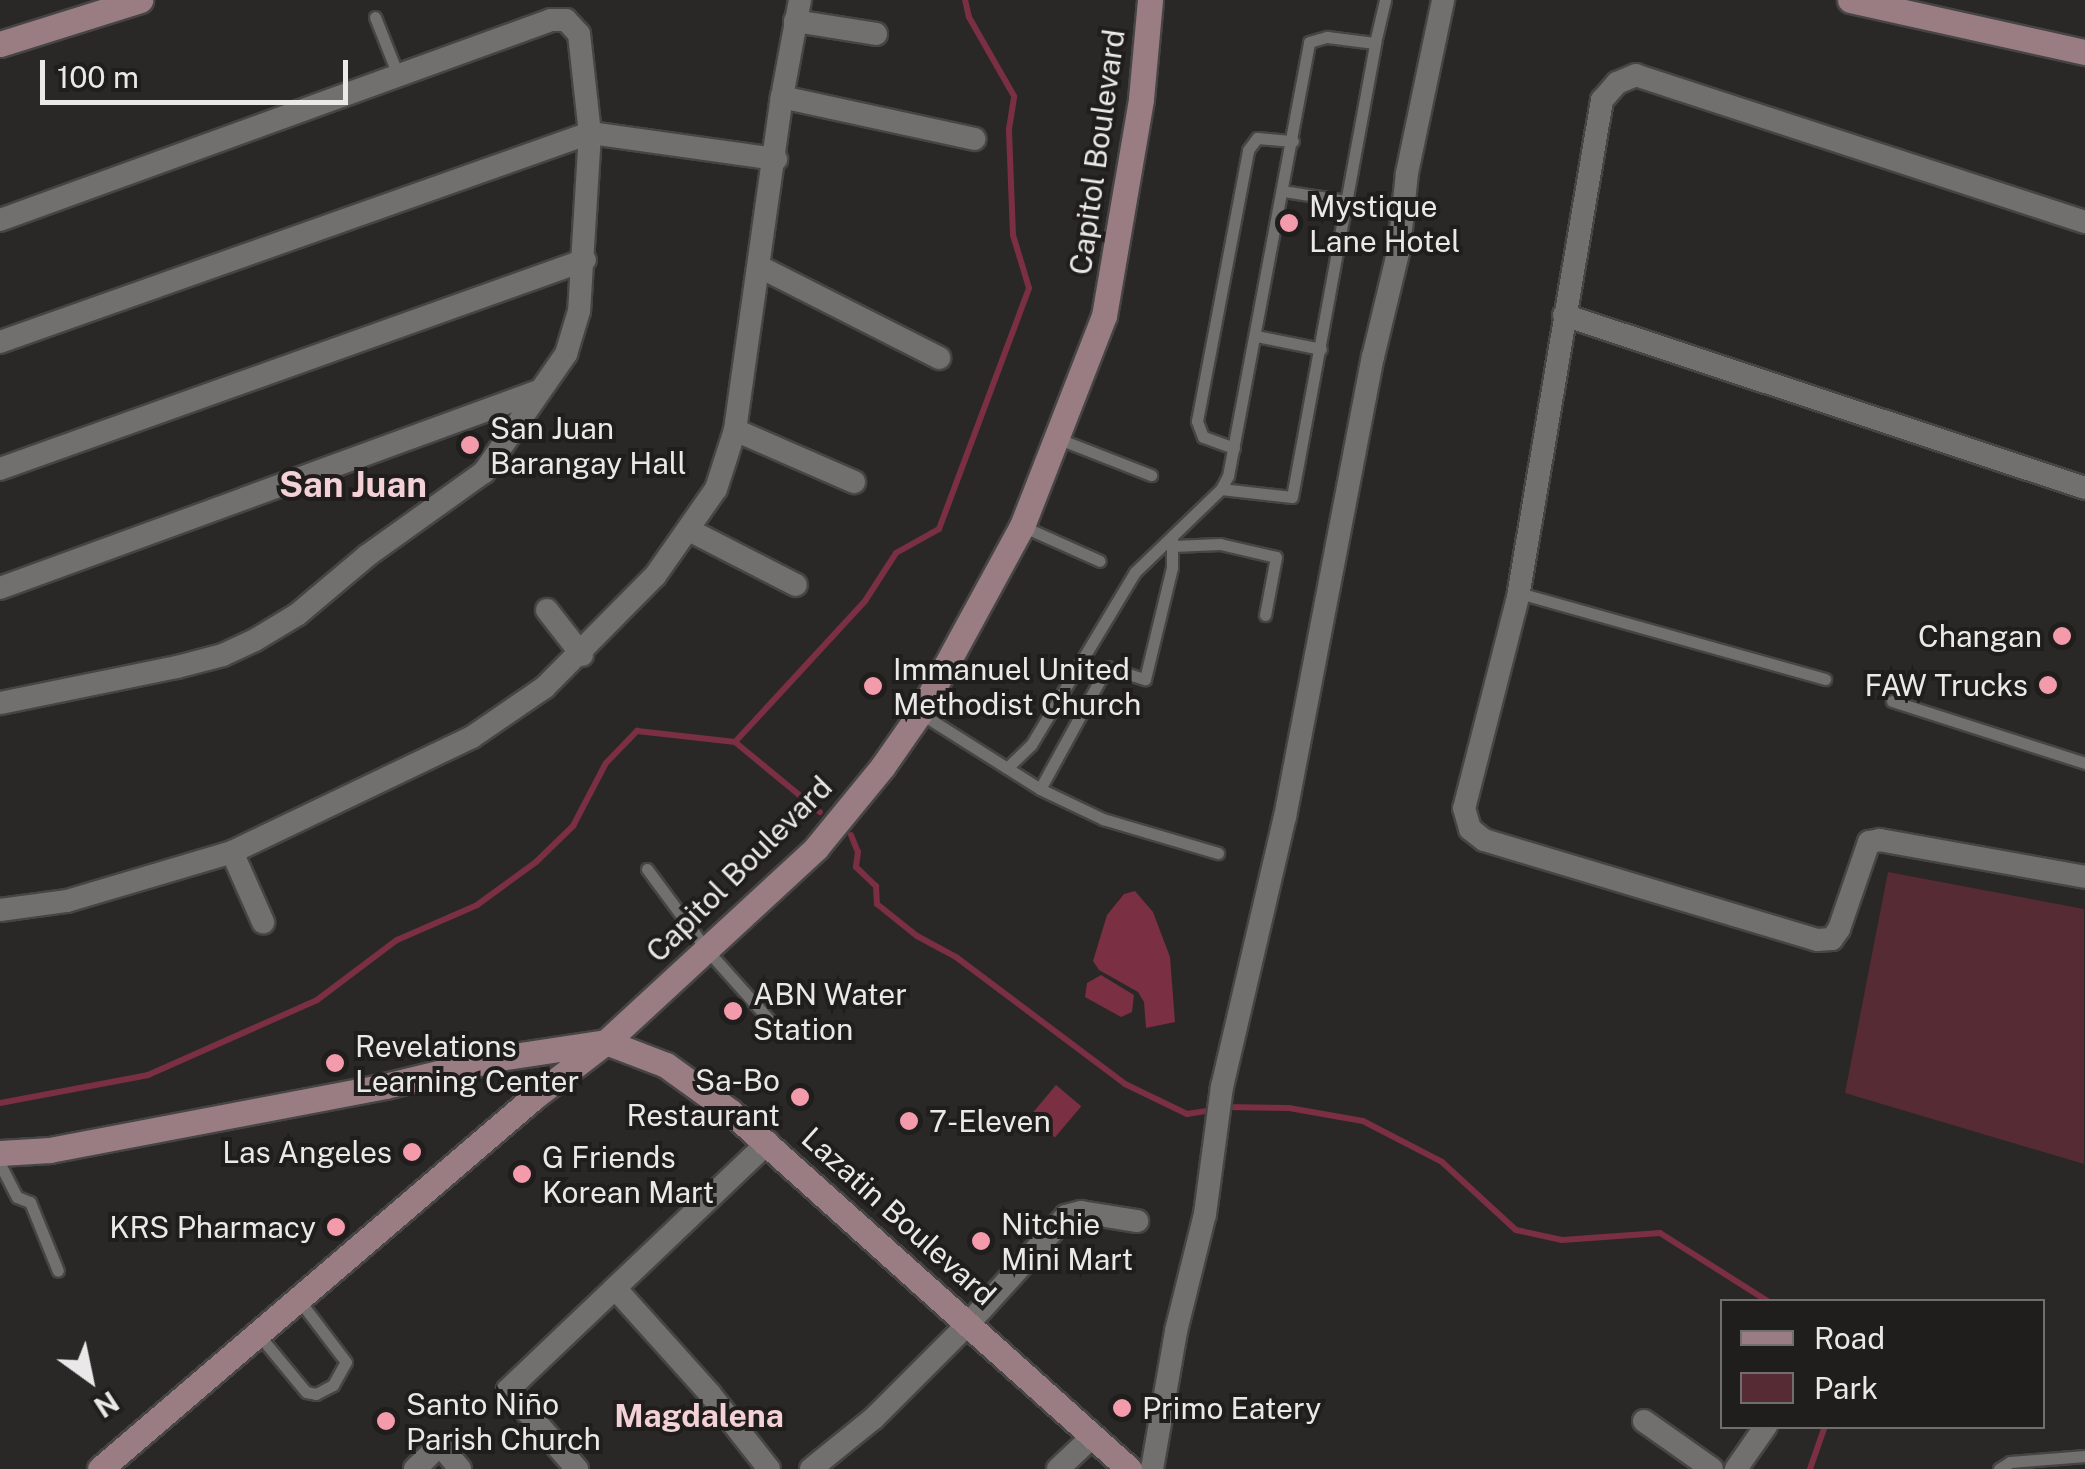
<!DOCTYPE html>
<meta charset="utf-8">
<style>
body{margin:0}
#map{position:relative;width:2085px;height:1469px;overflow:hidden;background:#2a2727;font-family:"Public Sans",sans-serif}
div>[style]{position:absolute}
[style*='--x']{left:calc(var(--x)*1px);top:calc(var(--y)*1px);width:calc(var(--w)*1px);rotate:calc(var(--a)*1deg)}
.green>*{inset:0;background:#562b34}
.water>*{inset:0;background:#7a2f42;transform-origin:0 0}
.stream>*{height:6px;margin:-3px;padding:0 3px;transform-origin:3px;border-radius:3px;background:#7a2f42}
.roads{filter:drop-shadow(2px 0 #464444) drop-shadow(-2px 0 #464444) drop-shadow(0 2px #464444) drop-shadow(0 -2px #464444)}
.lane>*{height:11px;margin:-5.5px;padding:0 5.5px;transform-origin:5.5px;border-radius:5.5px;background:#726f6f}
.street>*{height:22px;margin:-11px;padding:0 11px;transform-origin:11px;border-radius:11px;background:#726f6f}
.secondary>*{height:25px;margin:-12.5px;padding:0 12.5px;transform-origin:12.5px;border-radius:12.5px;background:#9a7d82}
.dots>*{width:28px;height:28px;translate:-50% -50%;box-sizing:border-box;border:5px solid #201d1d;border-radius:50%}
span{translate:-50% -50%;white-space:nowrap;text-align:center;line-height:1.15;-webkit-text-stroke:8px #201d1d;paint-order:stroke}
.street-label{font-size:30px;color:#eae8e8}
.poi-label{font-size:30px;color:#eae8e8}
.left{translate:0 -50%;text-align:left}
.right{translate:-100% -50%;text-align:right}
.neighbourhood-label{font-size:32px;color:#f4d1d6;font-weight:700}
.quarter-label{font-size:35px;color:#f4d1d6;font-weight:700}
.legend{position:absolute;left:1720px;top:1299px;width:325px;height:130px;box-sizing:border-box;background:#201d1d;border:2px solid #716e6e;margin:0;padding:12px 18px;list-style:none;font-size:30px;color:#eae8e8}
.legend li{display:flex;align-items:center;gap:20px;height:50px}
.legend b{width:50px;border:2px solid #716e6e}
.north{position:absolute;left:40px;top:1329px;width:100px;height:100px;-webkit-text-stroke:8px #201d1d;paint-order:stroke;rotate:147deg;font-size:28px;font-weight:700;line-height:40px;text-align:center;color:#eae8e8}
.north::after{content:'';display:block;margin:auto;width:35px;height:45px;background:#eae8e8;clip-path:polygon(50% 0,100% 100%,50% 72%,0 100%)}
.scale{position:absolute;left:40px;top:60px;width:308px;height:45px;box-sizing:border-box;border:5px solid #eae8e8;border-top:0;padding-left:12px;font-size:30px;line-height:35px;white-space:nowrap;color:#eae8e8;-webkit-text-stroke:8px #201d1d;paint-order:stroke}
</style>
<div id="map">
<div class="green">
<div style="clip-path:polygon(1888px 872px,2084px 909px,2084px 1164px,1845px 1093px)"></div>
</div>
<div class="water">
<div style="clip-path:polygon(1135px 891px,1153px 912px,1170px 957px,1175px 1022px,1146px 1028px,1144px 1002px,1138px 992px,1099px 970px,1093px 961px,1107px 915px,1124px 894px)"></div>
<div style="clip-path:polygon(1101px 975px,1134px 995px,1132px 1012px,1121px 1017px,1085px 997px,1087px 983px)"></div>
<div style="left:1056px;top:1085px;width:33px;height:41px;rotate:40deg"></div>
</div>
<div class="stream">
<div style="--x:735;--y:742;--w:110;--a:39.5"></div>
<div style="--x:851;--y:835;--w:18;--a:68"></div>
<div style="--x:858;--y:852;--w:15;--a:98"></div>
<div style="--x:856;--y:867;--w:28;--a:44"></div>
<div style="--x:876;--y:886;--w:18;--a:87"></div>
<div style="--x:877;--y:904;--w:51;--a:38.7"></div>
<div style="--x:917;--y:936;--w:44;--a:28.3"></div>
<div style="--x:956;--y:957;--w:211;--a:36.9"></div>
<div style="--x:1125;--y:1084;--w:69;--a:25.8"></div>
<div style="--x:1187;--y:1114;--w:25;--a:-9"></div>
<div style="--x:0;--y:1103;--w:151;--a:-10.7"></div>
<div style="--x:148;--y:1075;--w:185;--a:-23.9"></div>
<div style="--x:317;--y:1000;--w:100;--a:-36.9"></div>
<div style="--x:397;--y:940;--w:87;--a:-23.6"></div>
<div style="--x:477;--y:905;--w:73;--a:-36.1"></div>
<div style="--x:536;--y:862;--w:52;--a:-44.2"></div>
<div style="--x:573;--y:826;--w:71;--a:-62.4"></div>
<div style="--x:606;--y:763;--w:45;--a:-45.9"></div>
<div style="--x:637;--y:731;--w:99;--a:6.4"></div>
<div style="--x:735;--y:742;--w:192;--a:-47.3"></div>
<div style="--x:865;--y:601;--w:57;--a:-57.1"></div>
<div style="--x:896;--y:553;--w:49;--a:-29.2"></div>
<div style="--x:939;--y:529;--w:257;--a:-69.5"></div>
<div style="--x:1029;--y:288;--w:55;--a:-106.8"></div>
<div style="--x:1013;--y:235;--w:106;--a:-92.2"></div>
<div style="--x:1009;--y:129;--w:33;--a:-81"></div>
<div style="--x:1014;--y:96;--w:91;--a:-119.7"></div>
<div style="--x:969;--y:17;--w:17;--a:-103"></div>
<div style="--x:1224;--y:1107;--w:65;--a:0.9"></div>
<div style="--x:1289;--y:1108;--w:75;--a:10"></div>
<div style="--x:1363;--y:1121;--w:89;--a:27.4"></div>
<div style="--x:1442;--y:1162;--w:100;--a:42.6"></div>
<div style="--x:1516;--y:1230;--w:47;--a:12.3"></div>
<div style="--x:1562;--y:1240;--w:98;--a:-4.1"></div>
<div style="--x:1660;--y:1233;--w:129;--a:32.3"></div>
<div style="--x:1810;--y:1469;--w:46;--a:-70.8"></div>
</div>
<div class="roads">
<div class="lane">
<div style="--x:375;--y:17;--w:62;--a:68.4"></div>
<div style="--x:1283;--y:191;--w:65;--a:8.9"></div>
<div style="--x:1256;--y:336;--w:66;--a:11.3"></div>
<div style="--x:1059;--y:439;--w:99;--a:21.4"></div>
<div style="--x:1234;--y:448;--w:33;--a:-160"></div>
<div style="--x:1203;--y:437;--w:17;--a:-111"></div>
<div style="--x:1197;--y:421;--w:276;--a:-79.3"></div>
<div style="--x:1248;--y:150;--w:15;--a:-53"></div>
<div style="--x:1257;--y:138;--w:36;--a:5"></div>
<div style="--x:1221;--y:489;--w:71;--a:6.4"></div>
<div style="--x:1292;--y:497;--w:462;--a:-79.6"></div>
<div style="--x:1022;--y:526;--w:85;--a:24.2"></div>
<div style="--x:1173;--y:546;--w:47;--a:-2.4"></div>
<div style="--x:1220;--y:544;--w:57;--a:13.1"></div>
<div style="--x:1276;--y:557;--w:59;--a:100.7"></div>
<div style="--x:1519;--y:593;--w:318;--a:15.7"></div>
<div style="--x:1892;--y:701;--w:203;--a:17.8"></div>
<div style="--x:920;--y:713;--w:142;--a:32.3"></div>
<div style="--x:1040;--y:789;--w:70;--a:25.5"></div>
<div style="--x:1103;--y:819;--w:120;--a:16.5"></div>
<div style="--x:1007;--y:768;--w:33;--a:-44"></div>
<div style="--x:1031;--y:745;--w:202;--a:-59"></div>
<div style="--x:1135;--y:572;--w:120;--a:-44"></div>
<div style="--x:1221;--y:489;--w:15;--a:-62"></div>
<div style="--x:1228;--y:476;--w:441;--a:-79.4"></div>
<div style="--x:1309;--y:42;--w:19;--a:-16"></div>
<div style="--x:1327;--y:37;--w:48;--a:7.1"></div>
<div style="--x:1375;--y:43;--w:44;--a:-76.9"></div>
<div style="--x:1040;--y:789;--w:139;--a:-61.2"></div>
<div style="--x:1107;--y:667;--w:40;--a:18"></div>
<div style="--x:1145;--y:679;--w:115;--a:-76.4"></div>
<div style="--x:1172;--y:567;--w:30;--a:-90"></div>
<div style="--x:647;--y:869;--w:101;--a:53.5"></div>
<div style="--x:707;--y:950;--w:98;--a:48.3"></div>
<div style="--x:0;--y:1164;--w:37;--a:63"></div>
<div style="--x:17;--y:1197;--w:14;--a:21"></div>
<div style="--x:30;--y:1202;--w:74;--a:67.9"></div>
<div style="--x:258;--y:1334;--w:75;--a:50.4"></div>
<div style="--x:306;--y:1392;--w:10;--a:11"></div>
<div style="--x:316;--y:1394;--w:19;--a:-28"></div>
<div style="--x:333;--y:1385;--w:26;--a:-61"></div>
<div style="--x:346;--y:1362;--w:78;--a:-127.2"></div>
<div style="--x:1999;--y:1469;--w:13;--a:-32"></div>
<div style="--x:2010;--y:1462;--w:75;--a:-4.6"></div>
</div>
<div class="street">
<div style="--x:795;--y:21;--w:82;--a:9.1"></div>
<div style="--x:782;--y:97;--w:197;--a:12.3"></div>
<div style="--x:0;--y:220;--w:586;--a:-19.95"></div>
<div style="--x:551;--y:20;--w:15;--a:0"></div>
<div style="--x:566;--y:20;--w:19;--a:47"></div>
<div style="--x:579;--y:34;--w:100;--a:83.7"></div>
<div style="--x:590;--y:133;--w:178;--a:93.5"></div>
<div style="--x:579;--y:311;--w:45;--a:106.8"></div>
<div style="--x:566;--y:354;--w:144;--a:124.8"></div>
<div style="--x:484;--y:472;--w:143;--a:144.4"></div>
<div style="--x:368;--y:555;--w:92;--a:139.9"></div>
<div style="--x:298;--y:614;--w:50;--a:148.8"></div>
<div style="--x:255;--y:640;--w:35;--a:155"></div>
<div style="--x:223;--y:655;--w:48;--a:165.4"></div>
<div style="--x:177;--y:667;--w:181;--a:168.5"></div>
<div style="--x:2085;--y:222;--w:472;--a:-161.9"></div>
<div style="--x:1636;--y:75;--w:21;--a:157"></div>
<div style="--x:1617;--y:83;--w:23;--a:131"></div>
<div style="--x:1602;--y:100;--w:500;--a:99.6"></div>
<div style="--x:1519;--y:593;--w:222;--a:104.3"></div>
<div style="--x:1464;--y:808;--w:22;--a:74"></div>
<div style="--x:1470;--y:829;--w:18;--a:38"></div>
<div style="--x:1484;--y:840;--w:348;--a:16.7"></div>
<div style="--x:1817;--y:940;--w:15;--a:-4"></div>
<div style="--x:1832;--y:939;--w:12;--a:-55"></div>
<div style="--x:1839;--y:929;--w:92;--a:-71"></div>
<div style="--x:1869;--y:842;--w:11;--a:-10"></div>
<div style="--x:1880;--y:840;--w:208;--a:10.2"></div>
<div style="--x:760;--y:267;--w:201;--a:26.9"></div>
<div style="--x:1564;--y:315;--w:549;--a:18.37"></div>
<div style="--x:0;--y:342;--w:626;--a:-19.51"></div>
<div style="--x:590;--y:133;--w:188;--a:8"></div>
<div style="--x:735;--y:430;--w:130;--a:23.6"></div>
<div style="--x:0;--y:469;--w:621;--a:-19.66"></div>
<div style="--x:689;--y:530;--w:120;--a:27.2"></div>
<div style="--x:0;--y:588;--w:571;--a:-20.09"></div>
<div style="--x:547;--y:610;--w:57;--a:52.1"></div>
<div style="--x:232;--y:852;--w:77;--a:66.1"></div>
<div style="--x:0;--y:910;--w:68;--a:-7.7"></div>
<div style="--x:67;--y:901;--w:172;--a:-16.5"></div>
<div style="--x:232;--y:852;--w:266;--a:-25.6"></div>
<div style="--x:472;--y:737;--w:88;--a:-34.4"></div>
<div style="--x:545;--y:687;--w:156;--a:-45.3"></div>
<div style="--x:655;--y:576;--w:106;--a:-55"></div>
<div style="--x:716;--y:489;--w:62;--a:-72.1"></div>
<div style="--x:735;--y:430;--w:336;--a:-82"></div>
<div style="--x:782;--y:97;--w:99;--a:-79.5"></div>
<div style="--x:615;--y:1288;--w:142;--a:48.1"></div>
<div style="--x:710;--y:1394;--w:95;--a:51.8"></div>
<div style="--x:1644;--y:1421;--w:83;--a:35.2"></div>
<div style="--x:415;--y:1469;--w:35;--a:-44"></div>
<div style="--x:440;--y:1445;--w:31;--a:50"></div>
<div style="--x:577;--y:1469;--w:105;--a:-131.1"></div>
<div style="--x:508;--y:1390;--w:359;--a:-43.6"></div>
<div style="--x:811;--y:1469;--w:81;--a:-39"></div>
<div style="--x:874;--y:1418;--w:136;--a:-45"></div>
<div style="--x:970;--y:1322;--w:143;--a:-47.8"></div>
<div style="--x:1066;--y:1216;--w:16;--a:-15"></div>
<div style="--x:1081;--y:1212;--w:57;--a:9.1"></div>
<div style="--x:1058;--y:1469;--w:47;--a:-43.3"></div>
<div style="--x:1152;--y:1469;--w:140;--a:-80.1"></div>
<div style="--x:1176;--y:1331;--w:121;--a:-76.1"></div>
<div style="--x:1205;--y:1214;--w:128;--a:-82.4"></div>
<div style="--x:1222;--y:1087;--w:277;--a:-76.9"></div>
<div style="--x:1285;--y:817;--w:468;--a:-79.2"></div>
<div style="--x:1373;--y:357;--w:111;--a:-76.5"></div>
<div style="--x:1399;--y:249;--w:76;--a:-84"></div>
<div style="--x:1407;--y:173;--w:177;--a:-78.2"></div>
<div style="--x:1736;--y:1469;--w:52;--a:-55.1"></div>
</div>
<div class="secondary">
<div style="--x:1850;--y:0;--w:241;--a:12.5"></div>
<div style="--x:0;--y:44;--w:147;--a:-17.4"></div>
<div style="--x:0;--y:1153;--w:50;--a:-3.4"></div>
<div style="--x:50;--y:1150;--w:341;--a:-10.8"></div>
<div style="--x:385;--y:1086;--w:118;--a:-13.7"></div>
<div style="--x:500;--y:1058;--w:107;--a:-8.6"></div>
<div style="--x:606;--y:1042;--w:64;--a:21"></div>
<div style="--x:666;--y:1065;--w:80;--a:35.9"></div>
<div style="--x:731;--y:1112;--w:535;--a:41.89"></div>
<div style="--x:100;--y:1469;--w:572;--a:-40.6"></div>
<div style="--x:534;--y:1097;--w:91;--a:-37.4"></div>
<div style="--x:606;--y:1042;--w:286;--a:-42.7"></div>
<div style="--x:816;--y:848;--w:106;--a:-50.7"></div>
<div style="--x:883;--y:766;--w:65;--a:-55.1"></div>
<div style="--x:920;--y:713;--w:213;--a:-61.4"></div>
<div style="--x:1022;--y:526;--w:225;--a:-68.7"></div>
<div style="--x:1104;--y:316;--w:220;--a:-80.3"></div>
<div style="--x:1141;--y:99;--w:99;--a:-84.8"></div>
</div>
</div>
<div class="dots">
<div style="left:1289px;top:223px;background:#f39aab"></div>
<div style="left:470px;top:445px;background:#f39aab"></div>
<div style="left:2062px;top:636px;background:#f39aab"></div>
<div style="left:2048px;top:685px;background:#f39aab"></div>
<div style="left:873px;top:686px;background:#f39aab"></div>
<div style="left:733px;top:1011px;background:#f39aab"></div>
<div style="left:335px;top:1063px;background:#f39aab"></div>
<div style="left:800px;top:1097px;background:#f39aab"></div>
<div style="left:909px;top:1121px;background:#f39aab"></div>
<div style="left:412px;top:1152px;background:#f39aab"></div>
<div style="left:522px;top:1174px;background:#f39aab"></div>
<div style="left:336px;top:1227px;background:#f39aab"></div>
<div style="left:981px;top:1241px;background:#f39aab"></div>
<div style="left:1122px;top:1408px;background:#f39aab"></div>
<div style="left:386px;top:1421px;background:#f39aab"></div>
</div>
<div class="street-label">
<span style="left:1097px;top:152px;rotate:-82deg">Capitol Boulevard</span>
<span style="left:739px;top:869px;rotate:-45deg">Capitol Boulevard</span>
<span style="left:899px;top:1216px;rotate:42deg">Lazatin Boulevard</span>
</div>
<div class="poi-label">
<span class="left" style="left:1309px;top:223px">Mystique<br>Lane Hotel</span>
<span class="left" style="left:490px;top:445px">San Juan<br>Barangay Hall</span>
<span class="right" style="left:2042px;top:636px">Changan</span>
<span class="left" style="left:893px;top:686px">Immanuel United<br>Methodist Church</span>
<span class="right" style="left:2028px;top:685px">FAW Trucks</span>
<span class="left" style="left:753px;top:1011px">ABN Water<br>Station</span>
<span class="left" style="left:355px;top:1063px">Revelations<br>Learning Center</span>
<span class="right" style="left:780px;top:1097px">Sa-Bo<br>Restaurant</span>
<span class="left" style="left:929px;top:1121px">7-Eleven</span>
<span class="right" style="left:392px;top:1152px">Las Angeles</span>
<span class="left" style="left:542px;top:1174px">G Friends<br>Korean Mart</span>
<span class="left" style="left:1001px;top:1241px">Nitchie<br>Mini Mart</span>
<span class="right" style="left:316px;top:1227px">KRS Pharmacy</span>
<span class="left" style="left:406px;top:1421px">Santo Niño<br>Parish Church</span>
<span class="left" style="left:1142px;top:1408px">Primo Eatery</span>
</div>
<div class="neighbourhood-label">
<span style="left:699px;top:1416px">Magdalena</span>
</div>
<div class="quarter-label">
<span style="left:353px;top:485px">San Juan</span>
</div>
<ul class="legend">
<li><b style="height:12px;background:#9a7d82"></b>Road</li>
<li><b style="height:28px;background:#562b34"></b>Park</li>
</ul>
<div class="north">N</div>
<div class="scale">100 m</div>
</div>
